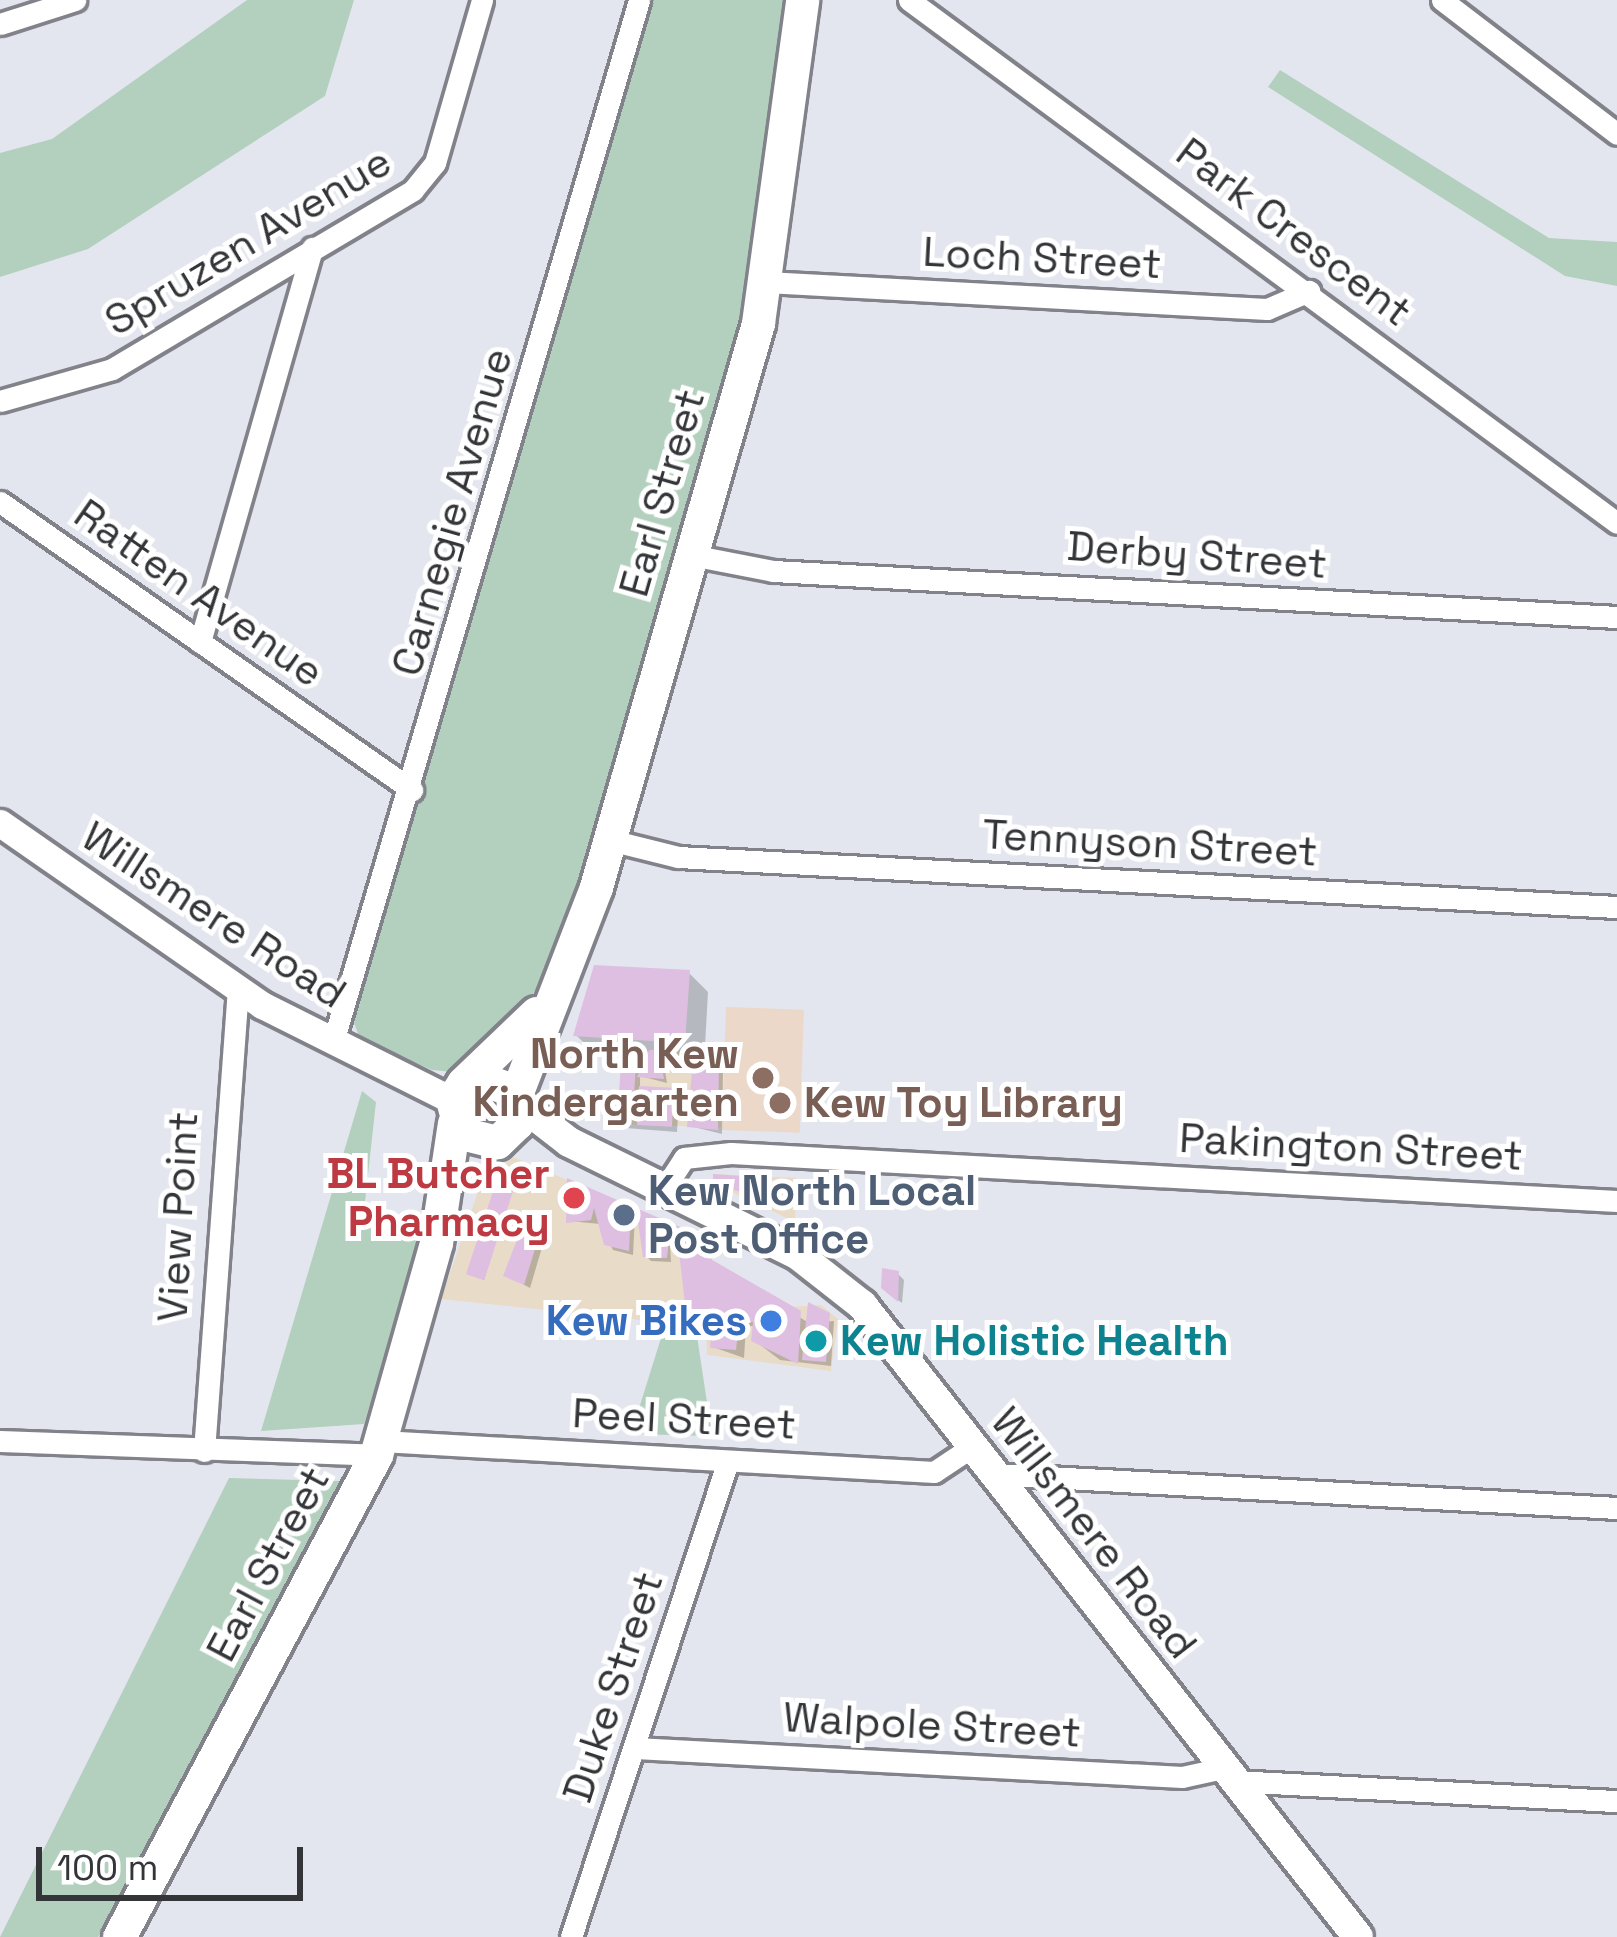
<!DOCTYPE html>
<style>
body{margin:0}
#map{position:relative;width:1617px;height:1937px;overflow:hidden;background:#e4e6ef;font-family:"Space Grotesk",sans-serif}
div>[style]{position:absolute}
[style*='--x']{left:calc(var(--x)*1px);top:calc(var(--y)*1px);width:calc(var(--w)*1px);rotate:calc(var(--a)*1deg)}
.commercial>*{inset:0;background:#e8dbc7;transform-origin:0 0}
.education>*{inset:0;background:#ecd8c9;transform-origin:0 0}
.green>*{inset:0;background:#b2d0bd}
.shadow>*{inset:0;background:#0003}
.building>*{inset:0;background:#dfbfe1;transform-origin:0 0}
.roads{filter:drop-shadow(3px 0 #81828a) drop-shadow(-3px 0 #81828a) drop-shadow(0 3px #81828a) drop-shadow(0 -3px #81828a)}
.minor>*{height:21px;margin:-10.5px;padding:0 10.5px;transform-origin:10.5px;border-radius:10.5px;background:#fff}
.tertiary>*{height:27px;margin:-13.5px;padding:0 13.5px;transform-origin:13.5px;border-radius:13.5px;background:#fff}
.secondary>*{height:30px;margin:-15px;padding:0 15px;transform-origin:15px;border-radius:15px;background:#fff}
.primary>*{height:33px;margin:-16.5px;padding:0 16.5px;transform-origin:16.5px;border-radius:16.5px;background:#fff}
.dots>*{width:33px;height:33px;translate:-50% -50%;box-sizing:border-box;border:6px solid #fff;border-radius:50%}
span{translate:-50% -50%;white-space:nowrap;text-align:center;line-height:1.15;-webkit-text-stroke:10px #fff;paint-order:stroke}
.street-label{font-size:42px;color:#343538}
.education-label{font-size:42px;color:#785e54;font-weight:700}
.right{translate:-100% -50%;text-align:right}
.left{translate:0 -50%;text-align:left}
.health-label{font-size:42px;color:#be3a42;font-weight:700}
.service-label{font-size:42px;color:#4e5e75;font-weight:700}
.shop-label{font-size:42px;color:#366cbe;font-weight:700}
.culture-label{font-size:42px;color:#0d838f;font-weight:700}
.scale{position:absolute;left:36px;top:1847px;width:267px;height:54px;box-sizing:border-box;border:6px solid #343538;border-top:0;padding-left:15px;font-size:36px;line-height:42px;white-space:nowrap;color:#343538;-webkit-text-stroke:9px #fff;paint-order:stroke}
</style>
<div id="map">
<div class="commercial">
<div style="left:621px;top:1049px;width:103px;height:75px;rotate:2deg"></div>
<div style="clip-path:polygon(513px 1157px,708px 1240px,707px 1257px,790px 1307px,821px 1305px,838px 1319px,831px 1371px,707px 1355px,706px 1327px,441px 1299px,481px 1183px)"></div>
<div style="clip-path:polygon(713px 1174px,796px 1178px,795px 1222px,713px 1183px)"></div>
</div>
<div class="education">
<div style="left:726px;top:1007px;width:78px;height:123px;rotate:2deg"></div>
</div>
<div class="green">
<div style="clip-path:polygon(247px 0,354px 0,325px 96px,88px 249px,0 277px,0 153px,52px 139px)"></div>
<div style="clip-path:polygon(649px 0,787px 0,752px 300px,556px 960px,514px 1022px,453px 1072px,432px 1070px,360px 1039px,354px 1023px)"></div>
<div style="clip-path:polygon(1280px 70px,1549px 238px,1617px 242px,1617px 286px,1565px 276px,1268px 87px)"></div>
<div style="clip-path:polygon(362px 1091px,376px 1102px,365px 1202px,421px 1239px,364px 1424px,261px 1431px)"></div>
<div style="clip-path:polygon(666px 1322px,696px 1329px,712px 1436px,631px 1434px)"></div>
<div style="clip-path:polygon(229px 1478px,339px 1481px,339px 1502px,98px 1937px,0 1937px)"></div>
</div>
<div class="shadow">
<div style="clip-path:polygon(689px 973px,708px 992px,704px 1064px,723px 1070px,722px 1134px,690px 1126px,696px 1061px,663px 1059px,667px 1083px,640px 1076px,640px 1089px,679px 1097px,677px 1132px,626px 1128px,635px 1069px,642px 1075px,649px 1058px,596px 1055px,576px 1035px)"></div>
<div style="clip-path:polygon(723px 1179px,770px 1180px,774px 1204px)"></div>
<div style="clip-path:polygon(570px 1183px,635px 1215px,633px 1255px,613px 1250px,600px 1224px,569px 1221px)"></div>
<div style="clip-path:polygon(512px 1191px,484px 1280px,470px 1275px)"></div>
<div style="clip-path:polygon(669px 1226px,671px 1262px,651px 1261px,645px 1255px)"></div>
<div style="clip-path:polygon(540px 1228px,546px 1234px,530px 1288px,506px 1275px)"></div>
<div style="clip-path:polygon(706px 1242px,713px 1264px,809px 1323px,834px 1321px,831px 1366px,780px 1360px,754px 1340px,755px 1326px,746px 1326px,744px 1358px,713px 1347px,714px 1325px,689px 1321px)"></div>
<div style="clip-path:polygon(898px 1274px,904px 1280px,902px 1303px,890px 1294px)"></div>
</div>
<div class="building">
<div style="clip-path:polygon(594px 965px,690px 970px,685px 1043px,573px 1036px)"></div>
<div style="clip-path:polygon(649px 1050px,659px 1050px,664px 1079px,637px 1077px)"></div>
<div style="clip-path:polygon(693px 1060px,719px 1061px,718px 1130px,687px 1127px)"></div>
<div style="left:621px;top:1065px;width:15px;height:59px;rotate:4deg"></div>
<div style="left:639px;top:1086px;width:35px;height:39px;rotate:3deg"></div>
<div style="clip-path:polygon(713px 1174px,771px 1178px,769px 1201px,713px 1183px)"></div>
<div style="clip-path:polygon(567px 1178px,631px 1206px,629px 1251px,604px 1245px,594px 1208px,591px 1220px,566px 1223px)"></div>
<div style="left:496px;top:1182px;width:19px;height:97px;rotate:18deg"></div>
<div style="clip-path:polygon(636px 1208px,671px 1223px,667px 1258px,643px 1257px)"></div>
<div style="clip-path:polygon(525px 1219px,542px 1226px,524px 1285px,503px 1276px)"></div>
<div style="clip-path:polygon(676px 1225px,708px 1240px,707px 1257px,801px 1311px,798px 1364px,751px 1341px,753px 1322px,739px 1322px,736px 1350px,710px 1348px,712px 1320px,687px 1322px)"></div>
<div style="clip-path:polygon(882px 1268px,899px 1271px,898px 1302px,881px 1288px)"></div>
<div style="clip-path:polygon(808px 1302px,830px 1313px,826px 1362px,802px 1360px)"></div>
</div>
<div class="roads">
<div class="minor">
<div style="--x:909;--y:0;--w:880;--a:36.45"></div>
<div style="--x:1442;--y:0;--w:220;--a:37.4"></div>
<div style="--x:0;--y:24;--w:79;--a:-17.7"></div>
<div style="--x:766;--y:282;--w:502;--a:3.08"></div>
<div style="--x:1267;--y:309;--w:46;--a:-23.2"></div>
<div style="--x:0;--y:401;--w:116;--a:-15.9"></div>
<div style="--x:112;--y:369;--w:350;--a:-30.7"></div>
<div style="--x:413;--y:190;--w:35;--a:-51"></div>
<div style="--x:435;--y:163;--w:170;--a:-73.9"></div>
<div style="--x:0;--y:502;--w:503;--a:34.95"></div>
<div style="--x:691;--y:555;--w:84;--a:11"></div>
<div style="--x:773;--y:571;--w:845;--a:3.12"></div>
<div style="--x:200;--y:642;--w:410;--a:-74.1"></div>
<div style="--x:610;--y:840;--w:70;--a:14"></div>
<div style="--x:678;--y:857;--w:940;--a:3.05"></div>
<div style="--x:333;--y:1042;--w:1086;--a:-73.63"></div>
<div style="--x:666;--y:1186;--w:33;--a:-57"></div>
<div style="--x:684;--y:1158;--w:47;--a:-6.1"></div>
<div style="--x:731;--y:1153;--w:887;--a:3.1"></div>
<div style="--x:0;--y:1441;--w:376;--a:2.1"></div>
<div style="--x:381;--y:1441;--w:554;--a:3.21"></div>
<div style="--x:934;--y:1472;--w:47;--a:-33.7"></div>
<div style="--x:204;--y:1451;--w:462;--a:-85.8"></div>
<div style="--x:993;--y:1474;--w:625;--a:3.12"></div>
<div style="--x:635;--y:1748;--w:548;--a:3.03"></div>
<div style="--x:1182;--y:1777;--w:42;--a:-12.4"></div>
<div style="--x:1233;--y:1781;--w:385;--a:3"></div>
<div style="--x:571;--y:1937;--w:501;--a:-71.75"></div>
</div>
<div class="tertiary">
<div style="--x:0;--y:823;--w:319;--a:34.8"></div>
<div style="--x:262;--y:1005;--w:212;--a:26.6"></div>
</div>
<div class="secondary">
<div style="--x:520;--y:1104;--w:62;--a:37.8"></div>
<div style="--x:569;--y:1142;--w:254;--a:26.2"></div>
<div style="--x:797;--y:1254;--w:83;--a:38.1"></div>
<div style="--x:862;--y:1305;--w:803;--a:51.87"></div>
</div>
<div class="primary">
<div style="--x:474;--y:1076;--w:46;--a:20.4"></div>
<div style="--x:517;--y:1092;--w:31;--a:90"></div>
<div style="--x:517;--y:1123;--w:28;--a:136"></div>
<div style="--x:497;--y:1142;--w:37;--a:-166"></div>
<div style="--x:461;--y:1133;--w:34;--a:-105"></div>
<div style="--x:452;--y:1100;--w:20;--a:-57"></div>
<div style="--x:463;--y:1083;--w:101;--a:-43.8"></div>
<div style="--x:517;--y:1092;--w:220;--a:-68.9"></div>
<div style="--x:596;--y:887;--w:587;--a:-73.97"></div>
<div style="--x:758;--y:323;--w:326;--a:-82.2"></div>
<div style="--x:119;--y:1937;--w:546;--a:-61.93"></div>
<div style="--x:376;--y:1455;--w:220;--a:-74.2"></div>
<div style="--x:436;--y:1243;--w:121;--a:-81.5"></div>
</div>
</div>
<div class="dots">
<div style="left:763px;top:1078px;background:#8d6e63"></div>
<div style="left:780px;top:1103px;background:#8d6e63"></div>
<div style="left:574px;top:1198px;background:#e0444e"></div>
<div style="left:624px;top:1215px;background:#5c6f8a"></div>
<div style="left:771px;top:1321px;background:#3f7fe0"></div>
<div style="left:816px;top:1341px;background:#0f9aa8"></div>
</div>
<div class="street-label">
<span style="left:1294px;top:232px;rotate:37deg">Park Crescent</span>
<span style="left:248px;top:241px;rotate:-31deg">Spruzen Avenue</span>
<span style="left:1042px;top:258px;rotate:3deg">Loch Street</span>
<span style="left:662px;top:493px;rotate:-74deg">Earl Street</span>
<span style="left:452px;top:512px;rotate:-74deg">Carnegie Avenue</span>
<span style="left:1197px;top:555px;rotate:4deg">Derby Street</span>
<span style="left:199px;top:593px;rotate:35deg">Ratten Avenue</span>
<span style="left:1150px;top:843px;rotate:3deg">Tennyson Street</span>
<span style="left:214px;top:915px;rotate:33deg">Willsmere Road</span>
<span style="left:1351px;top:1147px;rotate:3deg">Pakington Street</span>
<span style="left:178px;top:1217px;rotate:-87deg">View Point</span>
<span style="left:684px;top:1419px;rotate:3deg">Peel Street</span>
<span style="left:1094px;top:1533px;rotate:52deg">Willsmere Road</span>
<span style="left:268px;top:1564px;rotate:-62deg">Earl Street</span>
<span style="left:613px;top:1687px;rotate:-72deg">Duke Street</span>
<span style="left:932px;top:1725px;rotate:3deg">Walpole Street</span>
</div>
<div class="education-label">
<span class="right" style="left:739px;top:1078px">North Kew<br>Kindergarten</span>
<span class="left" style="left:804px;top:1103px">Kew Toy Library</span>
</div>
<div class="health-label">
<span class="right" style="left:550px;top:1198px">BL Butcher<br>Pharmacy</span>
</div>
<div class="service-label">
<span class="left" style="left:648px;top:1215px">Kew North Local<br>Post Office</span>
</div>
<div class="shop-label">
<span class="right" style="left:747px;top:1321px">Kew Bikes</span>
</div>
<div class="culture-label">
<span class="left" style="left:840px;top:1341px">Kew Holistic Health</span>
</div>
<div class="scale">100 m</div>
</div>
